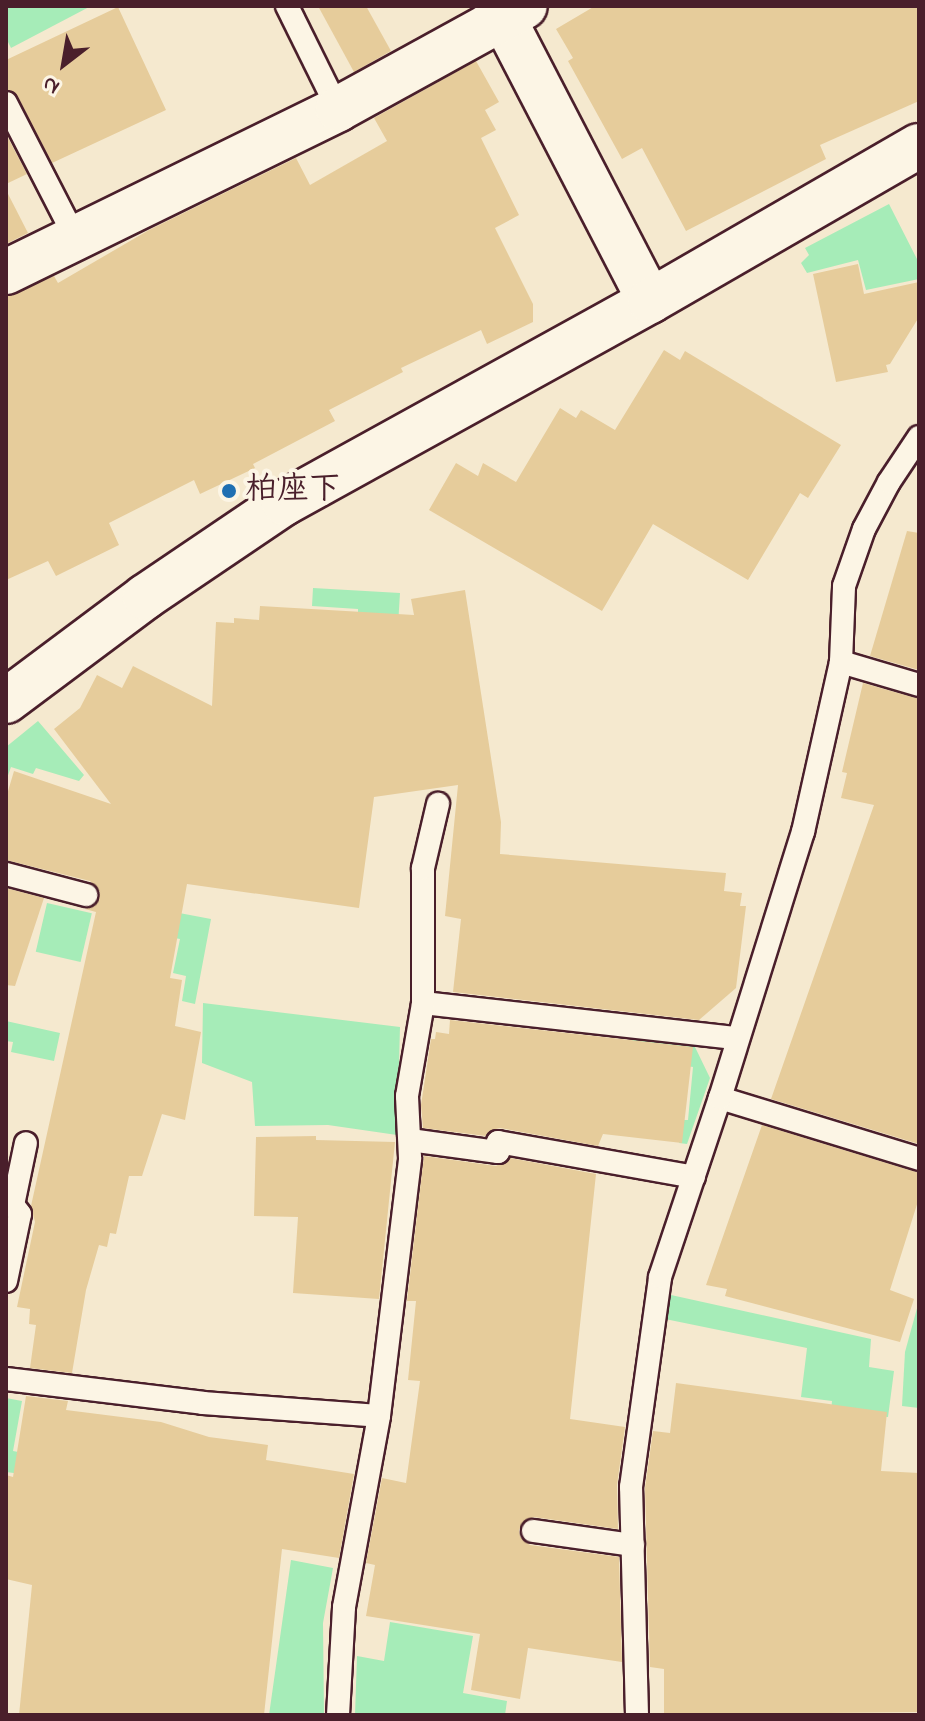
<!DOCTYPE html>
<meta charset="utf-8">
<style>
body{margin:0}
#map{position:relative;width:925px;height:1721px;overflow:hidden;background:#f5e9cf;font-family:"Indie Flower","Klee One",sans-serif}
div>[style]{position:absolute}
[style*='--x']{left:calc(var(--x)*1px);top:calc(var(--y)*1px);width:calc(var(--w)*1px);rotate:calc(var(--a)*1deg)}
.green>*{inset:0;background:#a6ecb8;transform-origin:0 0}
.building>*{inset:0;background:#e6cc9b}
.roads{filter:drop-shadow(2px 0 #4a1f2b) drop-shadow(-2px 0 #4a1f2b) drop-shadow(0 2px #4a1f2b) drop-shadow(0 -2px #4a1f2b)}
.lane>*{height:22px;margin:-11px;padding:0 11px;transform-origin:11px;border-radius:11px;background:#fcf5e5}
.street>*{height:44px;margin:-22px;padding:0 22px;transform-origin:22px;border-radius:22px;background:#fcf5e5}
.secondary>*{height:44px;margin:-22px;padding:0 22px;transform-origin:22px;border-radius:22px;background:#fcf5e5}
.dots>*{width:22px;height:22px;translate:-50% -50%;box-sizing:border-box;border:4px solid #fcf5e5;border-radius:50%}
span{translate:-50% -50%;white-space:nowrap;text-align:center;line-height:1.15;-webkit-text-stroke:8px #fcf5e5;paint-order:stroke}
.poi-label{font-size:32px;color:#4a1f2b;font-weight:700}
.left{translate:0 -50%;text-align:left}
.frame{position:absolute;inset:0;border:8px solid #4a1f2b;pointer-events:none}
.north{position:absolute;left:24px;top:24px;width:80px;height:80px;-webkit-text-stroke:6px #fcf5e5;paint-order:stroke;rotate:211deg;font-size:22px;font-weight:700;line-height:32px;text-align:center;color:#4a1f2b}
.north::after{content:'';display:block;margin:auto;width:28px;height:36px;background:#4a1f2b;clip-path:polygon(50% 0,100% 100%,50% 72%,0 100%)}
</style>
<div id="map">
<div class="green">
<div style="clip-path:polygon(6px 6px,91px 6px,11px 48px,6px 38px)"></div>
<div style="clip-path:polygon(889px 204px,919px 263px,919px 279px,866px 290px,858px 260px,807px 273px,801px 263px,809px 255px,805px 248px)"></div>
<div style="clip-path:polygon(313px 588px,400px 593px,393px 707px,358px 627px,358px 609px,312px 606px)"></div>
<div style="clip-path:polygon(38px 721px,84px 775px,79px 781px,36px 768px,33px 774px,11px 767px,6px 781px,6px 747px)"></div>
<div style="left:47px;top:903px;width:46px;height:50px;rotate:13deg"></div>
<div style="clip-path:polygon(174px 912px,211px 919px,195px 1004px,182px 1001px,186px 976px,173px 973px,180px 939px,170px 937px)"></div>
<div style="clip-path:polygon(203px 1003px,400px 1027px,397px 1135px,328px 1125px,255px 1126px,252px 1082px,202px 1063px)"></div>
<div style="clip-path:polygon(6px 1021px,60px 1033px,54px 1061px,11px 1052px,13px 1042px,6px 1041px)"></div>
<div style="clip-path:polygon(633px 1036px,695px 1047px,710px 1078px,687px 1144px,679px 1143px,683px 1120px,688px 1120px,693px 1067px,647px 1060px,627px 1072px)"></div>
<div style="clip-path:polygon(671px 1295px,871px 1339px,869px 1367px,894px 1371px,888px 1417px,831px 1412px,832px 1401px,801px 1397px,807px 1348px,665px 1319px)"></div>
<div style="clip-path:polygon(919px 1301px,919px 1408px,902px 1406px,905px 1352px)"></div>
<div style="clip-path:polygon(6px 1398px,22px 1401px,13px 1451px,54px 1459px,37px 1476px,6px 1472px)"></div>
<div style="clip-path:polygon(291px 1560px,333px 1568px,323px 1623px,324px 1715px,269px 1715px)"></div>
<div style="clip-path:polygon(390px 1622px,473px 1636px,463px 1693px,507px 1701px,505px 1715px,355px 1715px,357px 1656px,384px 1661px)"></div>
</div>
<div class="building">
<div style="clip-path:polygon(318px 6px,366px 6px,391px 51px,354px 72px)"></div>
<div style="clip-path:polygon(595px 6px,919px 6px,919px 101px,820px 145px,826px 159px,686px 231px,642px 148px,622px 159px,568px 61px,573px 58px,556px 29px)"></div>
<div style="clip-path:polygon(118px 7px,166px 110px,52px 163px,18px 97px,6px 89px,6px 60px)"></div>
<div style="clip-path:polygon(476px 61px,499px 102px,485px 110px,496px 130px,481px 138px,519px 215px,495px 228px,533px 304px,533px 322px,487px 344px,481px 330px,401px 368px,403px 372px,329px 410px,335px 421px,253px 464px,255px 468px,200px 494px,194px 480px,109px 523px,119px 545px,56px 576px,48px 561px,6px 580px,6px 297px,54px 276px,58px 283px,149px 230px,296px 158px,310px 185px,387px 141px,374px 118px)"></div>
<div style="clip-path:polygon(6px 134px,27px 174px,6px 184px)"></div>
<div style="clip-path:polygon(6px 190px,28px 233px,6px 244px)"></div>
<div style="clip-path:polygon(858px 264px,864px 294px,919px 282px,919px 317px,890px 364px,886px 365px,888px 372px,836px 382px,813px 274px)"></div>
<div style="clip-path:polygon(664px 350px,680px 360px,685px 351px,841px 445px,808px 498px,800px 493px,748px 580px,653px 524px,602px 611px,429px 510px,456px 463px,478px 476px,483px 463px,516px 482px,560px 408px,576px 418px,581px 410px,615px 430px)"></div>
<div style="clip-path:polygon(907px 531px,919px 533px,919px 670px,870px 656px)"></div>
<div style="clip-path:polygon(465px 590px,501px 822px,500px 854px,726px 873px,724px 891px,742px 893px,740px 906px,746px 906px,736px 988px,699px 1020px,453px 992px,461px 919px,445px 916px,458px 785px,374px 797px,359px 908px,187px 884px,170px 978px,182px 980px,175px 1026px,201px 1032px,185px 1120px,162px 1114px,142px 1176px,129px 1176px,116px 1234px,110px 1233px,107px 1247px,99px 1245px,86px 1290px,72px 1373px,30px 1368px,36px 1325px,29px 1324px,30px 1309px,17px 1307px,35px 1222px,31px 1206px,96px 912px,85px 909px,96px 904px,100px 892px,90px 881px,6px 860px,6px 798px,14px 771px,111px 804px,54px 729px,80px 708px,97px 675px,122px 688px,133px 666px,212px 706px,216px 622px,234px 623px,234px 618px,259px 620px,260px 606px,414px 615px,411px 599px)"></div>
<div style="clip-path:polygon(863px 683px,919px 699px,919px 1144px,771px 1099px,874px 805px,841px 798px,847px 773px,842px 772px)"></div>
<div style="clip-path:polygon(6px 888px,44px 898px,15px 986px,6px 985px)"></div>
<div style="clip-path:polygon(450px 1020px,693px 1047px,682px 1143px,603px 1134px,598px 1146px,500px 1128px,492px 1130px,486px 1136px,423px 1128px,421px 1105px,431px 1039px,435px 1039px,436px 1032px,449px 1034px)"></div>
<div style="clip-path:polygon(762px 1125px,919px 1173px,919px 1198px,890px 1290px,914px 1299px,900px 1342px,725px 1296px,727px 1289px,706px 1285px)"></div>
<div style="clip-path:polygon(316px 1136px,316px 1140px,395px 1142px,379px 1299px,293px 1293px,298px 1217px,254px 1216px,256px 1137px)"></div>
<div style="clip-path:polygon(424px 1156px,496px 1166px,510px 1158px,596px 1174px,570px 1419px,625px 1427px,617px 1485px,618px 1529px,534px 1517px,523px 1522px,519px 1530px,520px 1537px,530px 1545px,619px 1557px,622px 1662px,528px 1648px,520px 1699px,471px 1690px,480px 1634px,366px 1616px,375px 1565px,366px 1563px,382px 1478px,406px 1483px,420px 1381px,408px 1380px,416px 1301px,407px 1301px)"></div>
<div style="clip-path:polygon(676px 1383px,887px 1412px,881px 1471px,919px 1473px,919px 1712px,664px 1715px,664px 1669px,650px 1667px,645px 1488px,653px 1431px,670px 1433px)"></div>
<div style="clip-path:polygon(26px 1396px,68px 1401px,66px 1410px,161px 1422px,209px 1437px,268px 1445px,266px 1460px,354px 1474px,339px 1558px,282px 1549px,264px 1715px,19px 1715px,32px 1585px,6px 1579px,6px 1475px,13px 1477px)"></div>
</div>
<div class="roads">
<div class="lane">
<div style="--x:287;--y:6;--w:115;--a:63.7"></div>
<div style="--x:6;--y:103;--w:151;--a:62.8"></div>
<div style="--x:841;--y:662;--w:81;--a:16.4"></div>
<div style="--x:6;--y:874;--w:83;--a:14.7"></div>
<div style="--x:423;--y:1003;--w:316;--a:6.4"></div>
<div style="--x:720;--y:1098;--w:208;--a:17"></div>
<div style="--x:410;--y:1140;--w:89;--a:7.8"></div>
<div style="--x:498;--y:1152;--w:10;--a:-90"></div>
<div style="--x:498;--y:1142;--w:199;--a:10.1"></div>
<div style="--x:6;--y:1281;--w:68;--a:-78.2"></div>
<div style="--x:20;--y:1214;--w:11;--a:-128"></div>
<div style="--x:13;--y:1205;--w:63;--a:-78.2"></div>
<div style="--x:6;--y:1379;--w:198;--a:6.9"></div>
<div style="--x:203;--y:1403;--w:176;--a:4.2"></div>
<div style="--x:533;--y:1531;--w:101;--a:8"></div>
<div style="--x:338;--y:1715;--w:108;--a:-86.8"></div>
<div style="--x:344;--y:1607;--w:194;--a:-79.6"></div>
<div style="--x:379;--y:1416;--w:260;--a:-83.1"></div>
<div style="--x:410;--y:1158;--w:62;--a:-92.8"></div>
<div style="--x:407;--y:1096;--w:94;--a:-80.2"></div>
<div style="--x:423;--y:1003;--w:135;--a:-90"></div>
<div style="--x:423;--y:868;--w:66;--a:-76.8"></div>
<div style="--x:637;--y:1715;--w:228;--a:-91.5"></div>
<div style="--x:631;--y:1487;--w:212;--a:-82.1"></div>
<div style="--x:660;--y:1277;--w:189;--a:-71.5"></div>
<div style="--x:720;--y:1098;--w:279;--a:-72.7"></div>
<div style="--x:803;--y:832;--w:174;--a:-77.4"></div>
<div style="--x:841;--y:662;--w:76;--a:-87.7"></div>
<div style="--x:844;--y:586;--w:60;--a:-70.7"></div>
<div style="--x:864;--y:529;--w:53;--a:-62"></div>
<div style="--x:889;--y:482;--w:54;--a:-56.3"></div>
</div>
<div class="street">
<div style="--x:497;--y:6;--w:332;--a:62.6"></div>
<div style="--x:6;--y:272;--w:370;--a:-26.1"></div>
<div style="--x:338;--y:109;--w:213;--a:-28.8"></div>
</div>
<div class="secondary">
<div style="--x:6;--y:701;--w:174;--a:-36.8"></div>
<div style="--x:145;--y:597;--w:168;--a:-34.1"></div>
<div style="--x:284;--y:503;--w:418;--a:-28.9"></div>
<div style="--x:650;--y:301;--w:310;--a:-30"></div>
</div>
</div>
<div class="dots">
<div style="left:229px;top:491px;background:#1f6fb2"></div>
</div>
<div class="poi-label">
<span class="left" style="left:245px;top:491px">柏座下</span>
</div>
<div class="frame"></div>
<div class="north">N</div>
</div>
